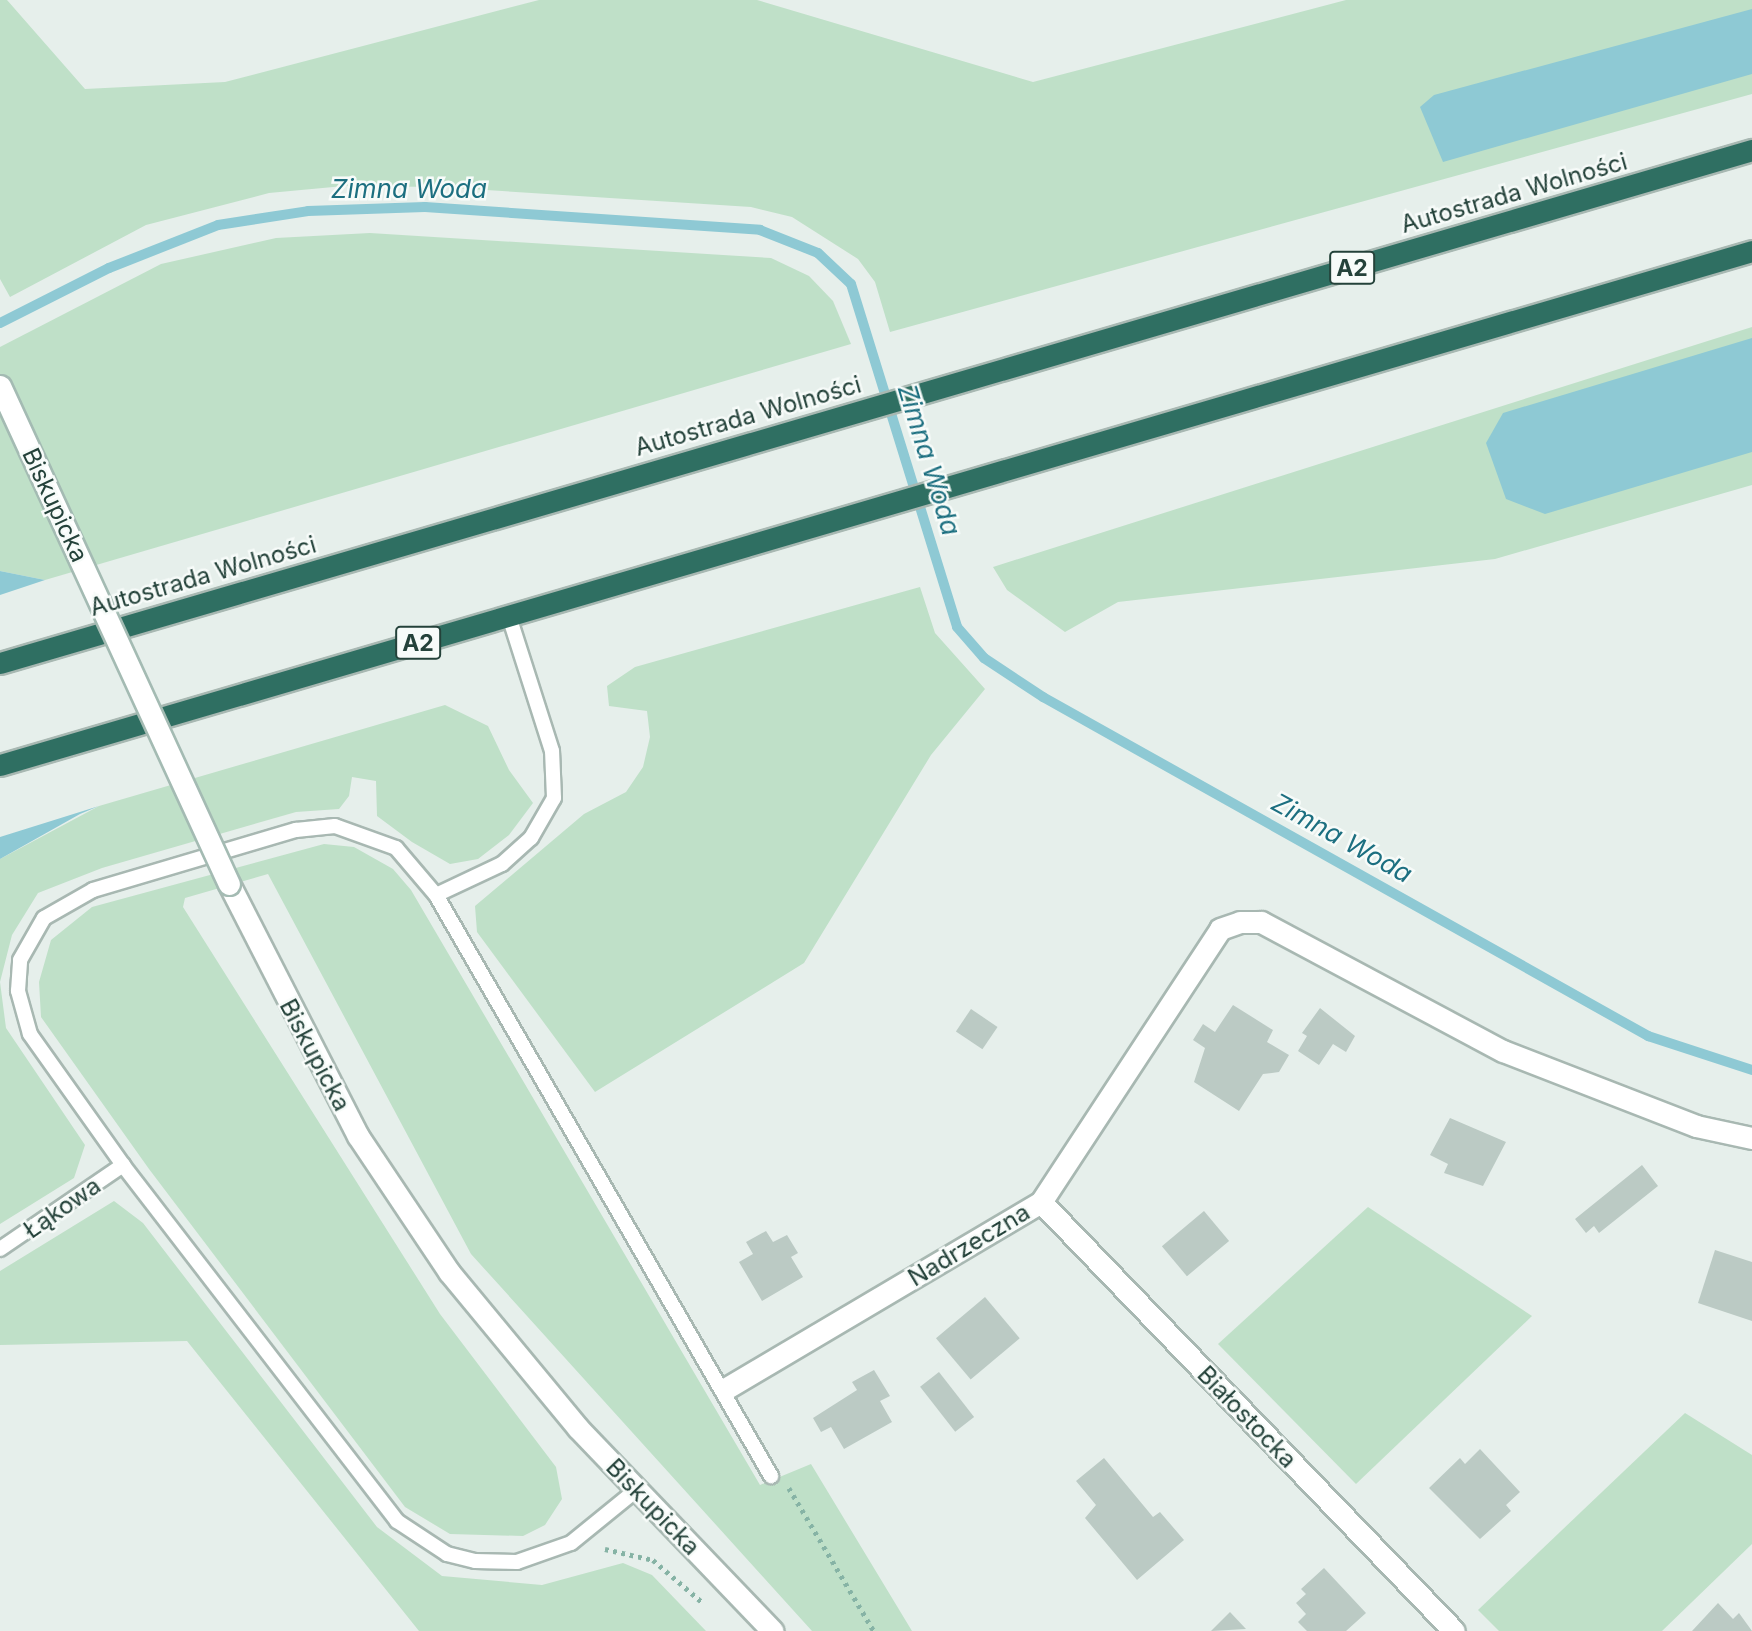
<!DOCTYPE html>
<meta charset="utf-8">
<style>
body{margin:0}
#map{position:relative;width:1752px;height:1631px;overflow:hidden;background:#e6efeb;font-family:Inter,sans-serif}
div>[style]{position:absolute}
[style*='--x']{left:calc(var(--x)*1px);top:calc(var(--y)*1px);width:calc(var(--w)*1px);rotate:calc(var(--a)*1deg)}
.green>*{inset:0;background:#bfe0c8}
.water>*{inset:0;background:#8ec9d4}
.stream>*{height:10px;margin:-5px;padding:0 5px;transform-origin:5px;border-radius:5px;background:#8ec9d4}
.building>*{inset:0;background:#bbcac4;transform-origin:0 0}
.path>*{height:4.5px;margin-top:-2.25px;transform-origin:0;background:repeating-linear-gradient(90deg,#86b3a5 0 3.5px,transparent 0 8.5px)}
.roads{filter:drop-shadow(2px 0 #a8b8b2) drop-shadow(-2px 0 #a8b8b2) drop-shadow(0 2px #a8b8b2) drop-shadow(0 -2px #a8b8b2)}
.service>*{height:14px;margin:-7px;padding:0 7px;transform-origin:7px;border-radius:7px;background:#fff}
.minor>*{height:21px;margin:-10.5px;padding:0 10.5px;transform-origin:10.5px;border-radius:10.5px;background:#fff}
.secondary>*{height:21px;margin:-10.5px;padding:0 10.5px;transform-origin:10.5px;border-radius:10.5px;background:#fff}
.motorway>*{height:21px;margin:-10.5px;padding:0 10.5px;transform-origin:10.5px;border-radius:10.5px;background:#2f6f62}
.bridges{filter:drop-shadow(2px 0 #a4bbb3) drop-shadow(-2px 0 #a4bbb3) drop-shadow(0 2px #a4bbb3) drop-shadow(0 -2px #a4bbb3)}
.secondary-bridge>*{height:21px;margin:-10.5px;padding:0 10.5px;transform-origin:10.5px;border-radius:10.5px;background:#fff}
span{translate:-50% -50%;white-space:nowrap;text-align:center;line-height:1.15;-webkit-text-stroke:5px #f7fbf9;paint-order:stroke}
.shield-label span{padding:2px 5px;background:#f7fbf9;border:2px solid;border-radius:5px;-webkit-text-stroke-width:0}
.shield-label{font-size:23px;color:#24423a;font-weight:700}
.street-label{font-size:24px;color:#24423a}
.water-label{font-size:26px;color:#1c6f80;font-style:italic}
</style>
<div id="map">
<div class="green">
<div style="clip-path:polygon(0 0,7px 0,85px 89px,225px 82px,539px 0,757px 0,1033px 82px,1346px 0,1752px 0,1752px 94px,890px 332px,875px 282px,858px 259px,792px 217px,751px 207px,439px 187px,344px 186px,269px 193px,146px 225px,10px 297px,0 279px)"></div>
<div style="clip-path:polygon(370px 233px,771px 258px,809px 276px,833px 301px,851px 344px,45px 580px,0 571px,0 347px,161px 264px,276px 238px)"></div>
<div style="clip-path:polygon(1752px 327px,1752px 485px,1495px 559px,1118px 602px,1065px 632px,1007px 590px,993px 567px)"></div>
<div style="clip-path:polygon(920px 587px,935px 633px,985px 689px,931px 755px,804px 963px,595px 1092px,477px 932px,475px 906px,584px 814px,626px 792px,643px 767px,650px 737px,647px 711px,609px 706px,607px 686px,635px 667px)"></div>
<div style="clip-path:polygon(445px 705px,488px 726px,509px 770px,533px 803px,509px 835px,478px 859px,450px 864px,412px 842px,377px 816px,376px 781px,352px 777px,349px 796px,339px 809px,296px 812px,102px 868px,38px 893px,12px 935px,0 982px,0 859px,99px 806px)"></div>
<div style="clip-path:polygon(324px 844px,354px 847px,393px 869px,411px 890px,760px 1485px,811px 1464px,912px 1631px,812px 1631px,471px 1254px,268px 874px,185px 898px,183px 907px,440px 1314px,556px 1467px,562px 1499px,545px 1525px,523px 1536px,450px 1534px,405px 1507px,149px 1169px,41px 1017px,39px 982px,51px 940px,92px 907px)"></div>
<div style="clip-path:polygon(0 982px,6px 1028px,85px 1145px,74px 1178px,0 1224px)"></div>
<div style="clip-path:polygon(114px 1201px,143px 1223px,377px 1527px,442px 1576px,542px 1585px,623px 1563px,652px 1575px,706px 1631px,419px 1631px,187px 1341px,0 1345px,0 1271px)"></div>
<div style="clip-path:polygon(1368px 1207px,1532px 1316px,1356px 1484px,1218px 1344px)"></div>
<div style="clip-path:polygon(1685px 1413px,1752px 1455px,1752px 1544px,1662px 1631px,1499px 1631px,1478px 1610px)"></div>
</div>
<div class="water">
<div style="clip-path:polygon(1752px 9px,1752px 74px,1443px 162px,1420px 107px,1434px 95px)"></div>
<div style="clip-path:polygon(1752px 338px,1752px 452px,1545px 514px,1506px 499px,1486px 443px,1503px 413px)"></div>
<div style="clip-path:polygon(0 571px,45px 580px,0 595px)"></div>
<div style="clip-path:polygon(99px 806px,80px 814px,0 859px,0 837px)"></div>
</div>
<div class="stream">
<div style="--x:0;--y:323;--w:122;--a:-26.8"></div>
<div style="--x:109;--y:268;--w:117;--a:-21.5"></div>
<div style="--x:218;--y:225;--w:91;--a:-8.8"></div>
<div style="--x:308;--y:211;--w:117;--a:-2"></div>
<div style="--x:425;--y:207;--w:336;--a:3.9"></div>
<div style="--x:760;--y:230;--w:62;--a:21.6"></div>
<div style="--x:818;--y:253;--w:45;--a:43.2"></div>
<div style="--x:851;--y:284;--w:359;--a:72.8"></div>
<div style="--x:957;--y:627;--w:41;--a:48.9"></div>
<div style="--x:984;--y:658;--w:71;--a:33.5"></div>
<div style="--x:1043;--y:697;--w:694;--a:29.26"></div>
<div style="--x:1648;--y:1036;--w:109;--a:18.1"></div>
</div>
<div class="building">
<div style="clip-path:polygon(1233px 1005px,1273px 1030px,1267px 1042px,1289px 1055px,1279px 1072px,1263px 1074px,1239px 1111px,1194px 1082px,1205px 1048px,1193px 1040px,1203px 1024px,1215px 1032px)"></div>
<div style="clip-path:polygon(1320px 1008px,1355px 1036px,1346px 1052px,1333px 1044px,1319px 1065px,1298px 1051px,1307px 1036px,1302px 1033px)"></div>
<div style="left:971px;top:1009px;width:32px;height:27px;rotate:34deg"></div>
<div style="clip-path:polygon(1450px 1118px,1506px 1142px,1483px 1186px,1444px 1173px,1448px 1164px,1430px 1155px)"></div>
<div style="clip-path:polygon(1642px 1165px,1658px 1186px,1599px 1233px,1594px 1226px,1586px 1233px,1575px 1219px)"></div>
<div style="left:1204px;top:1211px;width:39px;height:55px;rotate:50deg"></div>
<div style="clip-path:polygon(766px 1231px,773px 1242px,787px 1235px,798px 1253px,791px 1257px,803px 1277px,762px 1301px,739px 1262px,753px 1254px,746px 1242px)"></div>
<div style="clip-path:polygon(1715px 1250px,1752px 1262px,1752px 1321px,1698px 1303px)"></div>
<div style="left:985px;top:1297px;width:54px;height:64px;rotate:50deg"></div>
<div style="clip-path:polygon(874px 1370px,890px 1396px,880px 1401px,892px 1422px,844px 1449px,831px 1427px,821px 1432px,813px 1418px,857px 1390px,852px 1382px)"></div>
<div style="left:939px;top:1372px;width:57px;height:24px;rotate:52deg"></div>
<div style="clip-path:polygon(1480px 1449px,1520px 1492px,1506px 1505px,1511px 1511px,1480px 1539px,1429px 1488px,1460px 1458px,1465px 1464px)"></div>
<div style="clip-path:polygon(1104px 1458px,1153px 1517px,1160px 1512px,1184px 1540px,1137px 1580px,1085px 1518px,1096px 1505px,1076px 1481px)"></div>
<div style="clip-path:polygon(1324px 1568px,1366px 1613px,1346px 1631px,1307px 1631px,1298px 1622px,1306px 1614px,1296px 1603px,1306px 1594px,1301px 1589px)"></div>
<div style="clip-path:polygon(1718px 1603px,1733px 1619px,1739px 1613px,1752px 1631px,1692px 1631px)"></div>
<div style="clip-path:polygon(1230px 1612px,1246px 1629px,1211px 1631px)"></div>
</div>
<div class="path">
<div style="--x:789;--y:1488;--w:166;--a:59.3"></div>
<div style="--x:605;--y:1549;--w:49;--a:12.9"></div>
<div style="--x:653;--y:1560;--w:65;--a:40.6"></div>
</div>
<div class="roads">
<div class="service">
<div style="--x:436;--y:895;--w:73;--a:-25.2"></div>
<div style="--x:502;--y:864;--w:39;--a:-42"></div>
<div style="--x:531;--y:838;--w:46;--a:-60.1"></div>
<div style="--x:554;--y:798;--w:47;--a:-92.4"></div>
<div style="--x:552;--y:751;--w:142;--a:-107.7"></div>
<div style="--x:0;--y:1249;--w:149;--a:-34.3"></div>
<div style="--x:635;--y:1491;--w:82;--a:140.9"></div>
<div style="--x:571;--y:1543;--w:57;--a:160.6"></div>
<div style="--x:517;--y:1562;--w:42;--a:-178.6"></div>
<div style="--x:475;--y:1561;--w:29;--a:-166"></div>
<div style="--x:447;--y:1554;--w:60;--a:-146.6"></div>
<div style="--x:397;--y:1521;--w:449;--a:-127.6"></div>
<div style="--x:123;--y:1165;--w:161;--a:-125.4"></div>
<div style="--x:30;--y:1034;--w:45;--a:-105.6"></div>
<div style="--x:18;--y:991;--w:31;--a:-86"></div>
<div style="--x:20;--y:960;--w:48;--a:-60.3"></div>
<div style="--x:44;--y:918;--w:56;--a:-29.7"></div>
<div style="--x:93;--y:890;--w:212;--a:-16.5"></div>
<div style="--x:296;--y:830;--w:39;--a:-6"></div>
<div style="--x:335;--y:826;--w:65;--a:19.8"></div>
<div style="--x:396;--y:848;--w:62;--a:49.6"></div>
<div style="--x:436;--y:895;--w:671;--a:60.03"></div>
</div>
<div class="minor">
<div style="--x:1041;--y:1202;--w:595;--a:46.09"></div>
<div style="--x:725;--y:1389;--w:367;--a:-30.6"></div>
<div style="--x:1041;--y:1202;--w:326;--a:-56.7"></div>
<div style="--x:1220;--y:929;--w:21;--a:-19"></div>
<div style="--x:1240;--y:922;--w:21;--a:0"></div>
<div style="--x:1261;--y:922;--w:274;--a:28.1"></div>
<div style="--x:1503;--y:1051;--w:207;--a:21.2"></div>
<div style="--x:1696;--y:1126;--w:57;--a:12.1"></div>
</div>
<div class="secondary">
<div style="--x:229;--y:884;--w:283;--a:62.9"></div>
<div style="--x:358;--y:1136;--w:164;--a:56.2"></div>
<div style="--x:449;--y:1272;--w:202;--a:50.4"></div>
<div style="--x:578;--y:1428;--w:281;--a:46.2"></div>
</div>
<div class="motorway">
<div style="--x:0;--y:663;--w:1826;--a:-16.32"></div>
<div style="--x:0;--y:765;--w:1826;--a:-16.35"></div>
</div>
</div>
<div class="bridges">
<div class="secondary-bridge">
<div style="--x:0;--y:386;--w:548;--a:65.31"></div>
</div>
</div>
<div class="shield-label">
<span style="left:1352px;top:268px">A2</span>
<span style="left:418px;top:643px">A2</span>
</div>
<div class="street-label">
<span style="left:1514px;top:193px;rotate:-16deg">Autostrada Wolności</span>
<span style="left:748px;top:416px;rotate:-16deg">Autostrada Wolności</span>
<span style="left:55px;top:505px;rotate:65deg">Biskupicka</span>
<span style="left:203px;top:576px;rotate:-16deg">Autostrada Wolności</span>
<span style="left:315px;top:1055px;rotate:62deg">Biskupicka</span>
<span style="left:62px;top:1208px;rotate:-35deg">Łąkowa</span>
<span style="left:969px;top:1245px;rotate:-31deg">Nadrzeczna</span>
<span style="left:1247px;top:1417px;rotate:46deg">Białostocka</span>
<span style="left:653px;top:1507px;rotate:46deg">Biskupicka</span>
</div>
<div class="water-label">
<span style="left:409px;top:189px">Zimna Woda</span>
<span style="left:929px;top:460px;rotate:73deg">Zimna Woda</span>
<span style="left:1342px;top:838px;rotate:29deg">Zimna Woda</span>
</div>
</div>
